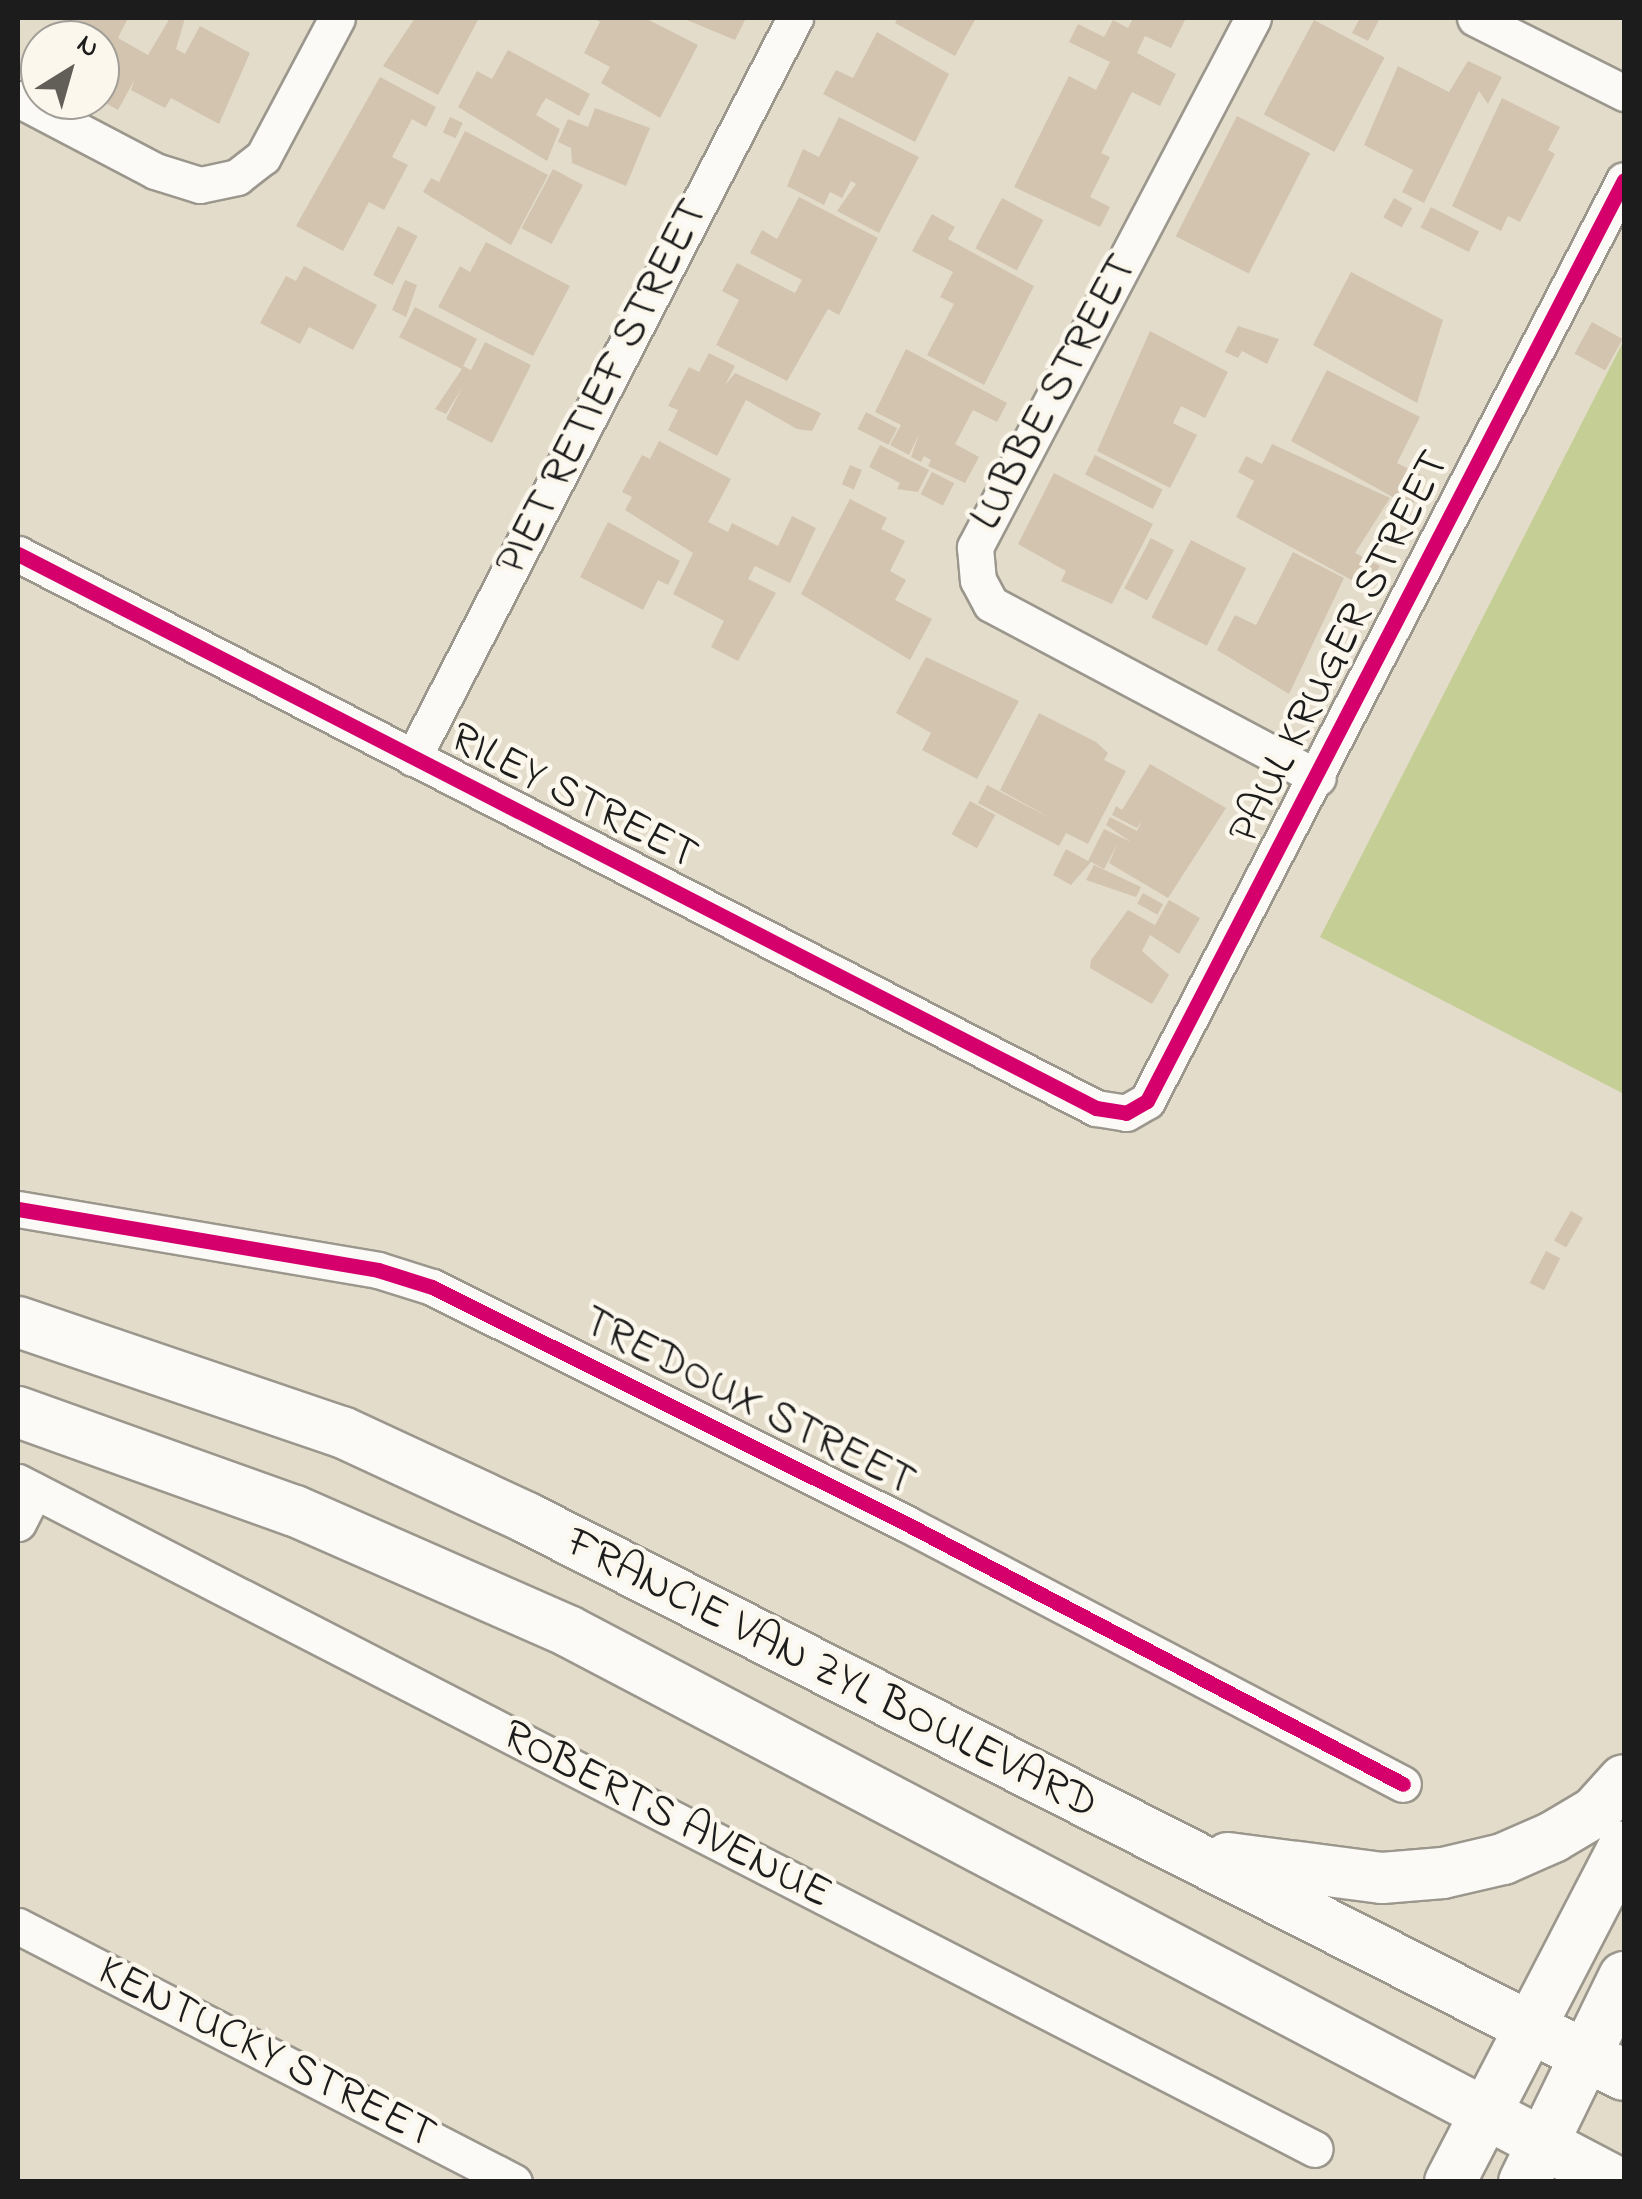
<!DOCTYPE html>
<style>
body{margin:0}
#map{position:relative;width:1642px;height:2199px;overflow:hidden;background:#e4dcca;font-family:"Indie Flower",sans-serif}
div>[style]{position:absolute}
[style*='--x']{left:calc(var(--x)*1px);top:calc(var(--y)*1px);width:calc(var(--w)*1px);rotate:calc(var(--a)*1deg)}
.green>*{inset:0;background:#c4ce95}
.building>*{inset:0;background:#d2c4af;transform-origin:0 0}
.roads{filter:drop-shadow(2px 0 #9b978d) drop-shadow(-2px 0 #9b978d) drop-shadow(0 2px #9b978d) drop-shadow(0 -2px #9b978d)}
.street>*{height:35px;margin:-17.5px;padding:0 17.5px;transform-origin:17.5px;border-radius:17.5px;background:#fbfaf7}
.secondary>*{height:50px;margin:-25px;padding:0 25px;transform-origin:25px;border-radius:25px;background:#fbfaf7}
.cycleway>*{height:15px;margin:-7.5px;padding:0 7.5px;transform-origin:7.5px;border-radius:7.5px;background:#d6006c}
span{translate:-50% -50%;white-space:nowrap;text-align:center;line-height:1.15;-webkit-text-stroke:9px #fbf7ec;paint-order:stroke}
.street-label{font-size:45px;color:#1c1c1c}
.frame{position:absolute;inset:0;border:20px solid #1c1c1c;pointer-events:none}
.north{position:absolute;left:20px;top:20px;width:100px;height:100px;box-sizing:border-box;background:#fbf7ec;border:2px solid #a29f99;border-radius:50%;rotate:37deg;font-size:28px;font-weight:700;line-height:40px;text-align:center;color:#1c1c1c}
.north::after{content:'';display:block;margin:auto;width:35px;height:45px;background:#625f59;clip-path:polygon(50% 0,100% 100%,50% 72%,0 100%)}
</style>
<div id="map">
<div class="green">
<div style="clip-path:polygon(1624px 340px,1624px 1094px,1320px 937px)"></div>
</div>
<div class="building">
<div style="clip-path:polygon(65px 18px,128px 18px,118px 38px,148px 55px,170px 18px,185px 18px,176px 49px,185px 54px,200px 26px,250px 53px,219px 124px,171px 98px,165px 108px,131px 90px,135px 79px,118px 110px,100px 100px,100px 74px,115px 79px,100px 72px,100px 40px,54px 39px)"></div>
<div style="clip-path:polygon(415px 18px,479px 18px,438px 95px,383px 66px)"></div>
<div style="clip-path:polygon(593px 18px,645px 18px,698px 45px,660px 118px,601px 83px,610px 67px,584px 53px,600px 22px)"></div>
<div style="clip-path:polygon(682px 18px,740px 18px,745px 20px,735px 40px)"></div>
<div style="clip-path:polygon(898px 18px,976px 18px,955px 56px,895px 23px)"></div>
<div style="clip-path:polygon(1133px 18px,1186px 18px,1171px 48px,1145px 36px,1137px 53px,1176px 74px,1160px 106px,1132px 92px,1101px 153px,1110px 157px,1090px 197px,1110px 207px,1100px 227px,1014px 187px,1069px 76px,1096px 90px,1110px 62px,1069px 42px,1078px 24px,1104px 37px,1113px 20px,1128px 28px)"></div>
<div style="clip-path:polygon(1360px 18px,1380px 18px,1368px 41px,1352px 33px)"></div>
<div style="left:1314px;top:20px;width:80px;height:107px;rotate:28deg"></div>
<div style="clip-path:polygon(877px 32px,949px 74px,915px 142px,823px 94px,836px 70px,853px 78px)"></div>
<div style="clip-path:polygon(508px 50px,590px 94px,579px 116px,546px 98px,542px 104px,536px 115px,560px 129px,547px 161px,458px 107px,477px 71px,492px 79px)"></div>
<div style="clip-path:polygon(1468px 61px,1502px 77px,1488px 104px,1479px 91px,1424px 203px,1402px 192px,1413px 170px,1364px 145px,1398px 66px,1449px 92px)"></div>
<div style="clip-path:polygon(380px 77px,436px 107px,426px 127px,412px 119px,392px 157px,408px 165px,384px 210px,369px 202px,343px 251px,296px 226px)"></div>
<div style="clip-path:polygon(1502px 98px,1560px 127px,1548px 150px,1555px 154px,1520px 222px,1508px 216px,1501px 231px,1452px 206px)"></div>
<div style="clip-path:polygon(595px 108px,650px 128px,626px 186px,572px 163px,571px 148px,558px 142px,568px 119px,588px 127px)"></div>
<div style="left:1237px;top:116px;width:82px;height:135px;rotate:27deg"></div>
<div style="left:450px;top:117px;width:14px;height:17px;rotate:25deg"></div>
<div style="clip-path:polygon(839px 117px,919px 157px,879px 233px,837px 211px,856px 184px,851px 181px,842px 198px,830px 192px,824px 205px,787px 186px,803px 149px,819px 157px)"></div>
<div style="clip-path:polygon(465px 131px,548px 175px,511px 245px,423px 192px,431px 178px,439px 182px)"></div>
<div style="left:553px;top:169px;width:34px;height:67px;rotate:28deg"></div>
<div style="clip-path:polygon(799px 197px,878px 238px,839px 315px,828px 309px,787px 381px,716px 345px,739px 300px,722px 291px,737px 263px,795px 293px,802px 280px,750px 253px,762px 230px,777px 239px)"></div>
<div style="left:1002px;top:198px;width:47px;height:57px;rotate:28deg"></div>
<div style="left:1394px;top:198px;width:21px;height:22px;rotate:29deg"></div>
<div style="left:1431px;top:207px;width:54px;height:23px;rotate:27deg"></div>
<div style="clip-path:polygon(932px 214px,955px 227px,948px 239px,1034px 286px,984px 385px,927px 355px,954px 304px,940px 297px,953px 272px,912px 251px)"></div>
<div style="left:398px;top:226px;width:22px;height:55px;rotate:27deg"></div>
<div style="clip-path:polygon(486px 242px,570px 286px,533px 356px,438px 307px,460px 266px,470px 272px)"></div>
<div style="clip-path:polygon(304px 266px,377px 305px,353px 350px,309px 327px,300px 344px,260px 323px,286px 276px,296px 281px)"></div>
<div style="clip-path:polygon(1351px 272px,1443px 320px,1417px 403px,1313px 345px)"></div>
<div style="clip-path:polygon(405px 280px,417px 285px,406px 317px,392px 310px)"></div>
<div style="clip-path:polygon(415px 307px,477px 339px,463px 366px,471px 370px,485px 342px,531px 365px,492px 443px,446px 419px,463px 386px,446px 414px,435px 409px,462px 369px,399px 337px)"></div>
<div style="left:1592px;top:322px;width:35px;height:36px;rotate:29deg"></div>
<div style="clip-path:polygon(1238px 326px,1279px 339px,1267px 364px,1242px 351px,1238px 358px,1225px 352px)"></div>
<div style="clip-path:polygon(1150px 331px,1228px 372px,1205px 418px,1181px 406px,1173px 423px,1197px 435px,1170px 488px,1097px 451px)"></div>
<div style="clip-path:polygon(906px 349px,1007px 403px,997px 422px,973px 410px,955px 444px,979px 457px,965px 483px,928px 466px,931px 460px,924px 456px,921px 462px,911px 457px,919px 434px,909px 455px,890px 445px,901px 425px,875px 412px)"></div>
<div style="clip-path:polygon(709px 353px,735px 366px,725px 385px,735px 373px,821px 413px,812px 431px,797px 429px,746px 400px,717px 456px,668px 430px,678px 410px,668px 406px,689px 367px,699px 372px)"></div>
<div style="clip-path:polygon(1327px 370px,1420px 417px,1397px 463px,1426px 477px,1411px 507px,1291px 441px)"></div>
<div style="left:866px;top:412px;width:35px;height:19px;rotate:27deg"></div>
<div style="clip-path:polygon(659px 441px,731px 479px,708px 522px,728px 532px,732px 523px,778px 546px,792px 516px,816px 528px,790px 583px,755px 566px,748px 579px,776px 593px,738px 661px,711px 647px,724px 621px,673px 594px,693px 553px,625px 510px,632px 497px,622px 492px,642px 455px,650px 459px)"></div>
<div style="clip-path:polygon(1272px 444px,1390px 498px,1355px 553px,1380px 566px,1368px 589px,1236px 517px,1254px 481px,1238px 472px,1246px 456px,1262px 464px)"></div>
<div style="clip-path:polygon(880px 445px,929px 470px,918px 492px,897px 489px,900px 483px,869px 467px)"></div>
<div style="left:1095px;top:455px;width:76px;height:22px;rotate:27deg"></div>
<div style="left:850px;top:465px;width:13px;height:21px;rotate:23deg"></div>
<div style="left:932px;top:472px;width:25px;height:25px;rotate:27deg"></div>
<div style="clip-path:polygon(1054px 473px,1153px 524px,1112px 604px,1061px 581px,1066px 571px,1018px 544px)"></div>
<div style="clip-path:polygon(850px 499px,887px 518px,881px 529px,905px 541px,890px 571px,906px 580px,895px 600px,932px 619px,910px 660px,801px 594px)"></div>
<div style="clip-path:polygon(608px 522px,680px 561px,668px 585px,658px 580px,643px 610px,580px 577px)"></div>
<div style="left:1151px;top:538px;width:26px;height:57px;rotate:28deg"></div>
<div style="left:1191px;top:540px;width:62px;height:87px;rotate:27deg"></div>
<div style="clip-path:polygon(1293px 552px,1344px 578px,1289px 694px,1217px 650px,1235px 615px,1256px 625px)"></div>
<div style="clip-path:polygon(926px 657px,1019px 701px,977px 779px,922px 750px,931px 733px,896px 713px)"></div>
<div style="clip-path:polygon(1039px 713px,1096px 742px,1108px 753px,1104px 760px,1126px 771px,1088px 844px,1066px 833px,1059px 846px,978px 803px,987px 785px,1054px 820px,1000px 790px)"></div>
<div style="clip-path:polygon(1150px 764px,1226px 808px,1168px 898px,1109px 863px,1118px 843px,1104px 869px,1091px 862px,1071px 885px,1053px 875px,1066px 849px,1088px 861px,1104px 829px,1131px 842px,1106px 825px,1110px 817px,1137px 831px,1142px 821px,1137px 828px,1112px 815px,1116px 806px,1122px 810px)"></div>
<div style="left:970px;top:801px;width:29px;height:38px;rotate:29deg"></div>
<div style="clip-path:polygon(1094px 865px,1141px 887px,1136px 897px,1086px 880px)"></div>
<div style="left:1143px;top:893px;width:23px;height:12px;rotate:29deg"></div>
<div style="clip-path:polygon(1169px 900px,1200px 918px,1179px 954px,1150px 935px,1142px 951px,1169px 975px,1152px 1004px,1090px 968px,1091px 960px,1128px 910px,1155px 925px)"></div>
<div style="left:1571px;top:1211px;width:14px;height:34px;rotate:30deg"></div>
<div style="left:1546px;top:1251px;width:16px;height:36px;rotate:27deg"></div>
</div>
<div class="roads">
<div class="street">
<div style="--x:1253;--y:18;--w:598;--a:117.72"></div>
<div style="--x:975;--y:547;--w:33;--a:85"></div>
<div style="--x:978;--y:580;--w:27;--a:62"></div>
<div style="--x:991;--y:604;--w:370;--a:28"></div>
<div style="--x:1475;--y:18;--w:167;--a:26.7"></div>
<div style="--x:18;--y:99;--w:155;--a:27.7"></div>
<div style="--x:155;--y:171;--w:47;--a:17.3"></div>
<div style="--x:200;--y:185;--w:38;--a:-12"></div>
<div style="--x:237;--y:177;--w:33;--a:-38"></div>
<div style="--x:263;--y:157;--w:157;--a:-62"></div>
<div style="--x:18;--y:554;--w:1212;--a:27.2"></div>
<div style="--x:1096;--y:1108;--w:30;--a:9"></div>
<div style="--x:1126;--y:1113;--w:24;--a:-30"></div>
<div style="--x:1147;--y:1101;--w:1037;--a:-62.62"></div>
<div style="--x:413;--y:758;--w:833;--a:-62.7"></div>
<div style="--x:18;--y:1209;--w:365;--a:9.6"></div>
<div style="--x:378;--y:1270;--w:57;--a:17.5"></div>
<div style="--x:432;--y:1287;--w:529;--a:26.52"></div>
<div style="--x:905;--y:1523;--w:562;--a:27.66"></div>
<div style="--x:18;--y:1482;--w:1458;--a:27.22"></div>
<div style="--x:18;--y:1523;--w:36;--a:-63"></div>
<div style="--x:18;--y:1926;--w:558;--a:27.3"></div>
</div>
<div class="secondary">
<div style="--x:18;--y:1322;--w:342;--a:18.8"></div>
<div style="--x:342;--y:1432;--w:204;--a:24.9"></div>
<div style="--x:527;--y:1518;--w:1230;--a:26.92"></div>
<div style="--x:18;--y:1412;--w:294;--a:19.7"></div>
<div style="--x:295;--y:1511;--w:298;--a:23.7"></div>
<div style="--x:568;--y:1631;--w:1184;--a:27.73"></div>
<div style="--x:1228;--y:1858;--w:155;--a:7.4"></div>
<div style="--x:1382;--y:1878;--w:61;--a:-4.7"></div>
<div style="--x:1443;--y:1873;--w:62;--a:-13.1"></div>
<div style="--x:1503;--y:1859;--w:55;--a:-23.7"></div>
<div style="--x:1553;--y:1837;--w:49;--a:-30.8"></div>
<div style="--x:1595;--y:1812;--w:43;--a:-47.8"></div>
<div style="--x:1450;--y:2182;--w:378;--a:-62.6"></div>
<div style="--x:1524;--y:2182;--w:228;--a:-64"></div>
</div>
</div>
<div class="cycleway">
<div style="--x:18;--y:554;--w:1212;--a:27.2"></div>
<div style="--x:1096;--y:1108;--w:30;--a:9"></div>
<div style="--x:1126;--y:1113;--w:24;--a:-30"></div>
<div style="--x:1147;--y:1101;--w:1037;--a:-62.62"></div>
<div style="--x:18;--y:1209;--w:365;--a:9.6"></div>
<div style="--x:378;--y:1270;--w:57;--a:17.5"></div>
<div style="--x:432;--y:1287;--w:529;--a:26.52"></div>
<div style="--x:905;--y:1523;--w:562;--a:27.66"></div>
</div>
<div class="street-label">
<span style="left:604px;top:388px;rotate:-63deg">PIET RETIEF STREET</span>
<span style="left:1056px;top:393px;rotate:-62deg">LUBBE STREET</span>
<span style="left:1341px;top:648px;rotate:-63deg">PAUL KRUGER STREET</span>
<span style="left:573px;top:798px;rotate:27deg">RILEY STREET</span>
<span style="left:748px;top:1403px;rotate:27deg">TREDOUX STREET</span>
<span style="left:831px;top:1675px;rotate:27deg">FRANCIE VAN ZYL BOULEVARD</span>
<span style="left:666px;top:1816px;rotate:27deg">ROBERTS AVENUE</span>
<span style="left:266px;top:2054px;rotate:27deg">KENTUCKY STREET</span>
</div>
<div class="frame"></div>
<div class="north">N</div>
</div>
